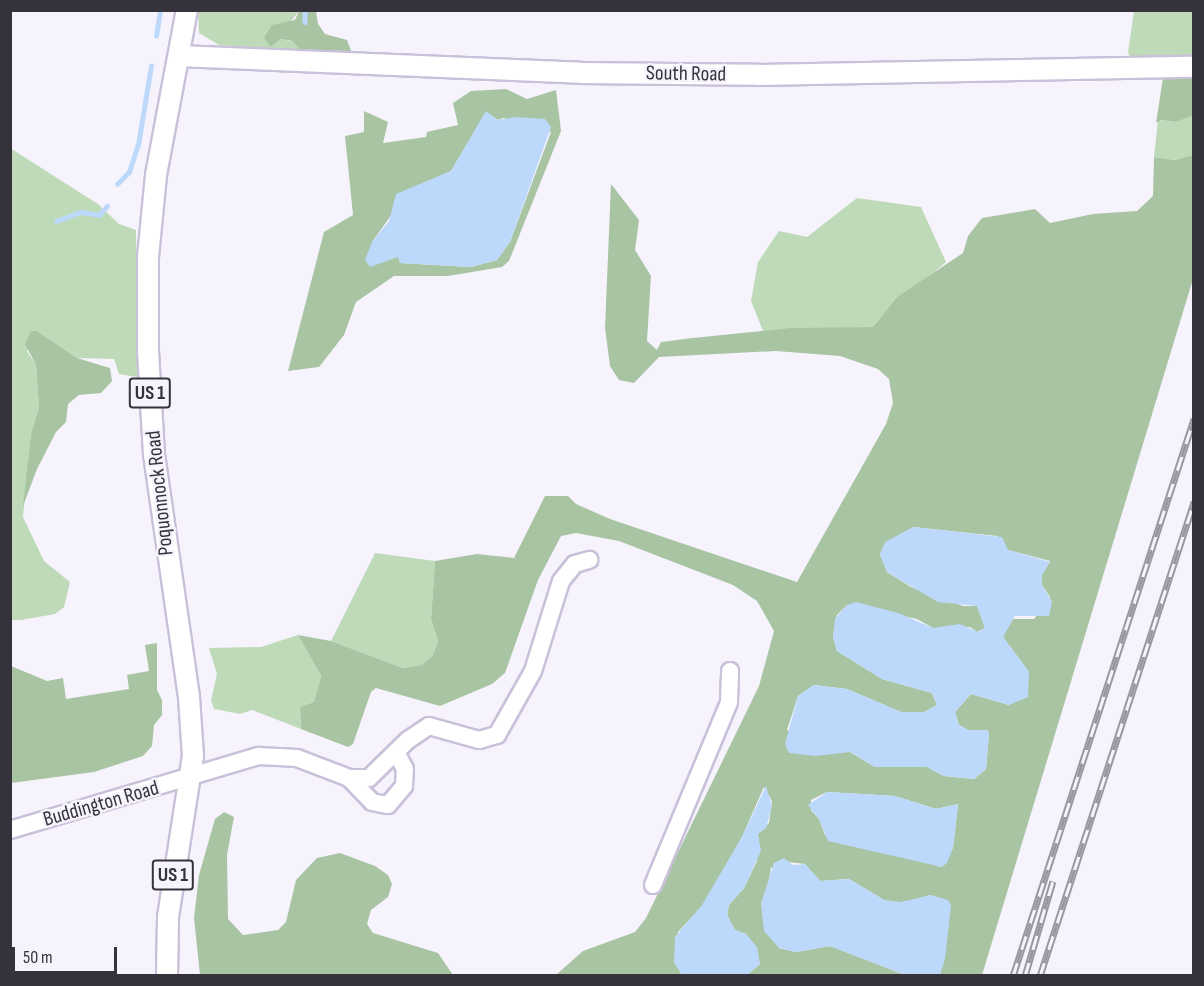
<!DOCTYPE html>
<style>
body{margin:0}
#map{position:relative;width:1204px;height:986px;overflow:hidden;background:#f6f3fd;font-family:"Sofia Sans Condensed",sans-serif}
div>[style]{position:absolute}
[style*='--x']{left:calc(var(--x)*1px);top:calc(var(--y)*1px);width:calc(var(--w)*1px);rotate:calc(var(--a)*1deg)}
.green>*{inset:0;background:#bfdab8}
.forest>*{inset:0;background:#a8c4a2}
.water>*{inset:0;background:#bcd9fb}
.stream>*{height:4.5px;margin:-2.25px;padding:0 2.25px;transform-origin:2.25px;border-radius:2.25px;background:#bcd9fb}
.roads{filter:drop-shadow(2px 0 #c9c1d9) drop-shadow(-2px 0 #c9c1d9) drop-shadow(0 2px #c9c1d9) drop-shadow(0 -2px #c9c1d9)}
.minor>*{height:16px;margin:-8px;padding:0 8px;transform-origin:8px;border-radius:8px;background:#fff}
.major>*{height:20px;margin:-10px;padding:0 10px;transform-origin:10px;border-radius:10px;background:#fff}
.rail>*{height:7px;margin-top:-3.5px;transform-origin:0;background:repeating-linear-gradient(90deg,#f6f3fd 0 14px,#9a97a1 0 28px);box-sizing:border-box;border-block:2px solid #9a97a1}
span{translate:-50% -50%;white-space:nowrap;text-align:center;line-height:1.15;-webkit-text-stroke:5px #f6f3fd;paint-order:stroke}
.shield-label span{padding:2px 4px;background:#f6f3fd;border:2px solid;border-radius:4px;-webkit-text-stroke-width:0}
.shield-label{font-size:20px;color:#35323c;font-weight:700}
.street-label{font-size:21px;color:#35323c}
.frame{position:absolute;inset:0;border:12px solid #35323c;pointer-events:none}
.scale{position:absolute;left:12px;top:947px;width:105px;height:27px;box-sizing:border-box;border:3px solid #35323c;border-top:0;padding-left:8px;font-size:18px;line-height:21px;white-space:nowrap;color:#35323c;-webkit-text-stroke:4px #f6f3fd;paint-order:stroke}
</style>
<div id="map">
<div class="green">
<div style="clip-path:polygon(198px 11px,299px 11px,271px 47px,281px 39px,353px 56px,219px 45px,199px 33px)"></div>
<div style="clip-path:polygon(1134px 11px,1193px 11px,1193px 57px,1131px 59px,1128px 52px)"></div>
<div style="clip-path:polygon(1189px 115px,1193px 115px,1193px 155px,1175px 160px,1154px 157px,1158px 120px,1176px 122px)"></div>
<div style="clip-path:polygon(10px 148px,98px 204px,119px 224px,136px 230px,137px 377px,119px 374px,114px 359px,77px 358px,37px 331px,27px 351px,36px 365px,39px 407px,31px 434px,23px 517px,44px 561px,70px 582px,64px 607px,55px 614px,21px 620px,10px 620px)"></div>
<div style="clip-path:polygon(857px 198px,921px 207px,946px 262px,910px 292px,897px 297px,873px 327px,763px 331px,751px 301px,758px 262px,779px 231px,807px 237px)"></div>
<div style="clip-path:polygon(375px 553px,435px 561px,431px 619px,438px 639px,433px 655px,422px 665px,403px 668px,331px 641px)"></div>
<div style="clip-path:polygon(298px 635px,321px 676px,314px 702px,300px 707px,301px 729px,252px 710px,240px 714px,214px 709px,211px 700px,217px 674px,209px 648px,261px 647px)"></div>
</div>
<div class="forest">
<div style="clip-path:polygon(299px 11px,316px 11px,318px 24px,325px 34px,347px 40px,353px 56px,300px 49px,292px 41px,281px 39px,271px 47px,264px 38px,272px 25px,295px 20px)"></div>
<div style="clip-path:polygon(1163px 78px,1193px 78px,1193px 115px,1176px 122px,1161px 120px,1156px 123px)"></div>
<div style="clip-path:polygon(evenodd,506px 89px,527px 99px,556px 90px,561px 131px,509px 261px,502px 267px,448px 276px,394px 276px,356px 302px,344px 335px,319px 367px,288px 371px,324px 232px,353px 215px,345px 136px,364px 132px,364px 111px,388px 122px,383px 143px,426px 137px,427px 132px,458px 125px,453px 103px,471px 91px,506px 89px,486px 112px,498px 120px,503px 118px,551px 132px,510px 242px,497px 260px,471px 267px,400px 263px,399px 257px,372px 242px,410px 189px,451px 171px,486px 112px)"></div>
<div style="clip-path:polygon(evenodd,1193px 155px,1193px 279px,982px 975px,940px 975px,949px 922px,931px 895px,901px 903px,884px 900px,849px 879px,820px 881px,805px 864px,788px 862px,771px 868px,769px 881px,779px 948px,796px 952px,830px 946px,905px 975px,747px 975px,760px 964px,746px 934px,735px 930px,727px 915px,729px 905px,744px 888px,757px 861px,757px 834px,769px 823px,772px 801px,764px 787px,742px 837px,703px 905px,678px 932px,674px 962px,682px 975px,556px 975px,583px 951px,635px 932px,646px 918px,759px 686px,774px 631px,757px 601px,733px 585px,619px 541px,576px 533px,561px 536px,538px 580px,505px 673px,492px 684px,440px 706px,376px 688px,371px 692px,353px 744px,348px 747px,301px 729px,300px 707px,314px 702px,321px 676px,298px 635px,331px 641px,403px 668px,422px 665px,433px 655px,438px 640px,431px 619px,435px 561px,477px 554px,514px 558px,545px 496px,568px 496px,576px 504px,610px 519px,797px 582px,886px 424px,893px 403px,889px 379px,878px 369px,840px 356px,776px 351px,659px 357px,634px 383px,619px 380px,610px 366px,605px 328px,611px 184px,639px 220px,635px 250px,651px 276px,647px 341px,657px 350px,661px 342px,693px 338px,791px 328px,873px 327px,897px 297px,963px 253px,968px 236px,982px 218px,1035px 209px,1050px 223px,1093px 214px,1137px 211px,1153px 196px,1154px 157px,1175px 160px,1193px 155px,913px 527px,997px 536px,1008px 550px,1050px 561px,1042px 575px,1042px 585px,1050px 597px,1034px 619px,1010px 619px,1003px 637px,1029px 672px,1009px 705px,971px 694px,955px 712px,959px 725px,968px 730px,987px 730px,989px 734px,986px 769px,974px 779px,944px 776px,927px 767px,875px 767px,850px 752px,787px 730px,798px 696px,814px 685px,847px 689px,901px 712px,924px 712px,937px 705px,932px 693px,882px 679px,837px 651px,833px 637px,837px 615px,847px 605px,917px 619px,933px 628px,970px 627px,977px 632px,985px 628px,977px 606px,963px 606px,911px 587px,887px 572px,880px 554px,913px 527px,1193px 155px,827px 792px,895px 796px,936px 809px,958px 804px,953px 848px,942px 867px,825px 835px,819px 819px,811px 810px,811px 800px,827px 792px)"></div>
<div style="clip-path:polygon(31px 331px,37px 331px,77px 358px,110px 368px,112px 381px,101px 393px,79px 395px,68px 404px,66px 422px,56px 432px,37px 469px,23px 506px,31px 434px,39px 407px,36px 365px,25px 344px)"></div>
<div style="clip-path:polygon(157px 643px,157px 690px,162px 700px,162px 715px,154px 725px,152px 746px,143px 756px,94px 772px,11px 783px,11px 666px,47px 681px,63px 678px,66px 699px,129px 689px,127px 675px,149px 671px,145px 645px)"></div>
<div style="clip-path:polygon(224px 812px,234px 817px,227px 855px,228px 919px,243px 935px,278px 930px,286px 922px,296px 880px,317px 858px,340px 853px,375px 866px,388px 875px,392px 884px,388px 897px,371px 910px,367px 924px,373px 933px,438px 953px,453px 975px,200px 975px,194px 918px,199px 875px,215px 819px)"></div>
</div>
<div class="water">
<div style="clip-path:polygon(486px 111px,498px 120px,515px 117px,545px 119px,551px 127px,510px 242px,497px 260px,471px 267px,400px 263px,398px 257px,370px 267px,365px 260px,372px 242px,389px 221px,396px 194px,451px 171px)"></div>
<div style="clip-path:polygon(913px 527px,1002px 537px,1008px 550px,1050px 562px,1042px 575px,1042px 585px,1052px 602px,1049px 616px,1015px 616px,1003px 637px,1029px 672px,1028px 697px,1009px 705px,971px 694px,955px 712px,959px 725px,968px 730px,987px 730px,989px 734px,986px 769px,974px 779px,944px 776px,927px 767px,875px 767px,850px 752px,815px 756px,789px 753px,785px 744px,798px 696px,814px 685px,847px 689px,901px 712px,924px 712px,937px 705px,932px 693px,882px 679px,837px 651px,833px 637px,835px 619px,847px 605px,856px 602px,898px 613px,933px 628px,960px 624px,978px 632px,985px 628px,977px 606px,938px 602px,887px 572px,880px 554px,885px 542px)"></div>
<div style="clip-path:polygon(766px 786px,772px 806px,766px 828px,758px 834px,761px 851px,744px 888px,729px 905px,727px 915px,735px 930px,746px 934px,757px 947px,760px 964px,747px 975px,682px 975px,674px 962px,675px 937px,702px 905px,742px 837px)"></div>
<div style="clip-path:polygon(827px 792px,895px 796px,936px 809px,958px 804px,953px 848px,947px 863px,942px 867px,828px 841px,819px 819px,808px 805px)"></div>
<div style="clip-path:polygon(784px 858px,793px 865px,805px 864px,820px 881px,849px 879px,884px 900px,901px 902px,931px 895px,948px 900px,951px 905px,945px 959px,940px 975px,905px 975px,830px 946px,796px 952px,779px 948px,764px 931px,761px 903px,774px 863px)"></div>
</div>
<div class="stream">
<div style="--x:305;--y:10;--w:12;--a:90"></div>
<div style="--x:156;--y:36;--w:26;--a:-81"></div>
<div style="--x:117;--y:184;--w:17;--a:-45"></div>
<div style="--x:129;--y:172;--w:28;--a:-72"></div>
<div style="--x:138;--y:145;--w:80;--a:-80.7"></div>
<div style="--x:56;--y:221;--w:27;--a:-20"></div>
<div style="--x:81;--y:212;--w:18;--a:9"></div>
<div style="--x:99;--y:215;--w:12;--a:-48"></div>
</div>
<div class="roads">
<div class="minor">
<div style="--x:349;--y:778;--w:33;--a:46"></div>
<div style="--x:372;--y:802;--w:16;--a:11"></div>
<div style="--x:388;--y:805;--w:25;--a:-50"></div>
<div style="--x:404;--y:786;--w:17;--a:-87"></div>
<div style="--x:405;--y:769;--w:17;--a:-118"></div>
<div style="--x:10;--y:830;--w:260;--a:-16.6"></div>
<div style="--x:259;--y:756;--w:38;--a:3"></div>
<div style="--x:297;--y:758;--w:56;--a:21"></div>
<div style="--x:349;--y:778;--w:20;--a:0"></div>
<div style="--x:369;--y:778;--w:54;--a:-44.3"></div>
<div style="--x:408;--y:740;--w:25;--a:-34"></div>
<div style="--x:429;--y:726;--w:52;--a:15.6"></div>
<div style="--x:479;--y:740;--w:19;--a:-16"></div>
<div style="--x:497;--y:735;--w:73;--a:-60.6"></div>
<div style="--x:533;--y:671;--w:94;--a:-72.7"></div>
<div style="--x:561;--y:581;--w:22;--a:-51"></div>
<div style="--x:575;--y:564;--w:15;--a:-16"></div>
<div style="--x:653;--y:885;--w:198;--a:-67.4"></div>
<div style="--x:729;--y:702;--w:31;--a:-88"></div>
</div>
<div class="major">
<div style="--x:179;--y:56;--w:402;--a:2.4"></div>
<div style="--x:581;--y:73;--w:178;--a:0.6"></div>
<div style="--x:759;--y:75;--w:435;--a:-1.1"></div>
<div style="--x:167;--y:976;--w:59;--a:-89"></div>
<div style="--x:168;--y:917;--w:163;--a:-81.2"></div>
<div style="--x:193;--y:756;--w:59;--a:-93.9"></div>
<div style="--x:189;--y:697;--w:245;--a:-98.2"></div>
<div style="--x:154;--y:455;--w:104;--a:-93.3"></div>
<div style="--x:148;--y:351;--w:94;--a:-90"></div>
<div style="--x:148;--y:257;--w:82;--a:-84.4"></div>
<div style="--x:156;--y:175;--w:168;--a:-79.4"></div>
</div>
</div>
<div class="rail">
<div style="--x:1013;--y:976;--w:586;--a:-72"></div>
<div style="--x:1025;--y:976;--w:99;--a:-73.6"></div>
<div style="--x:1040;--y:976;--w:499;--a:-72"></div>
</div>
<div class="shield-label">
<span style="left:150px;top:393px">US 1</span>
<span style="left:173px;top:875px">US 1</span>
</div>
<div class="street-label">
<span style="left:686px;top:74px;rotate:1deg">South Road</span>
<span style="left:160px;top:493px;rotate:-96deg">Poquonnock Road</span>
<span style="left:101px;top:804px;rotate:-16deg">Buddington Road</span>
</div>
<div class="frame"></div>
<div class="scale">50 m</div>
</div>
